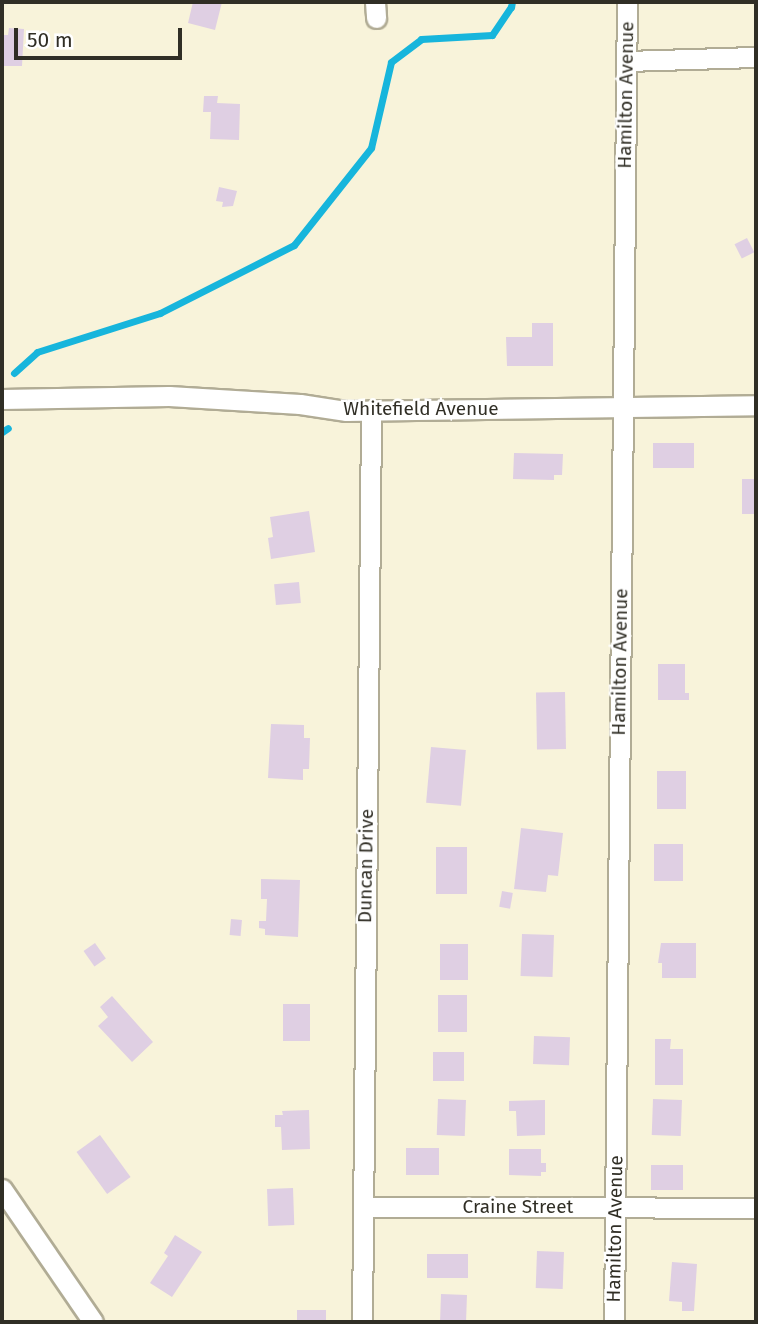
<!DOCTYPE html>
<style>
body{margin:0}
#map{position:relative;width:758px;height:1324px;overflow:hidden;background:#f8f3da;font-family:"Fira Sans",sans-serif}
div>[style]{position:absolute}
[style*='--x']{left:calc(var(--x)*1px);top:calc(var(--y)*1px);width:calc(var(--w)*1px);rotate:calc(var(--a)*1deg)}
.stream>*{height:7px;margin:-3.5px;padding:0 3.5px;transform-origin:3.5px;border-radius:3.5px;background:#17b5dc}
.building>*{inset:0;background:#dfcfe3;transform-origin:0 0}
.roads{filter:drop-shadow(2px 0 #b1ac95) drop-shadow(-2px 0 #b1ac95) drop-shadow(0 2px #b1ac95) drop-shadow(0 -2px #b1ac95)}
.minor>*{height:19px;margin:-9.5px;padding:0 9.5px;transform-origin:9.5px;border-radius:9.5px;background:#fff}
span{translate:-50% -50%;white-space:nowrap;text-align:center;line-height:1.15;-webkit-text-stroke:5px #fff;paint-order:stroke}
.street-label{font-size:19px;color:#302e25}
.frame{position:absolute;inset:0;border:4px solid #302e25;pointer-events:none}
.scale{position:absolute;left:14px;top:28px;width:168px;height:32px;box-sizing:border-box;border:4px solid #302e25;border-top:0;padding-left:9px;font-size:21px;line-height:24px;white-space:nowrap;color:#302e25;-webkit-text-stroke:5px #fff;paint-order:stroke}
</style>
<div id="map">
<div class="stream">
<div style="--x:14;--y:373;--w:31;--a:-42"></div>
<div style="--x:37;--y:352;--w:129;--a:-17.6"></div>
<div style="--x:160;--y:313;--w:150;--a:-26.9"></div>
<div style="--x:294;--y:245;--w:124;--a:-51.6"></div>
<div style="--x:371;--y:148;--w:88;--a:-76.9"></div>
<div style="--x:391;--y:62;--w:38;--a:-37"></div>
<div style="--x:421;--y:39;--w:71;--a:-3.2"></div>
<div style="--x:492;--y:35;--w:34;--a:-56"></div>
<div style="--x:511;--y:7;--w:5;--a:-79"></div>
<div style="--x:2;--y:432;--w:7;--a:-34"></div>
</div>
<div class="building">
<div style="clip-path:polygon(193px 2px,222px 2px,215px 30px,188px 23px)"></div>
<div style="clip-path:polygon(9px 28px,24px 29px,22px 66px,2px 66px,2px 35px,8px 35px)"></div>
<div style="clip-path:polygon(204px 96px,218px 96px,217px 103px,240px 104px,239px 140px,210px 139px,211px 112px,203px 112px)"></div>
<div style="clip-path:polygon(219px 187px,237px 191px,233px 206px,222px 207px,223px 202px,216px 201px)"></div>
<div style="left:747px;top:238px;width:16px;height:14px;rotate:63deg"></div>
<div style="clip-path:polygon(532px 323px,553px 323px,553px 366px,507px 366px,506px 337px,532px 337px)"></div>
<div style="left:653px;top:443px;width:41px;height:25px"></div>
<div style="clip-path:polygon(514px 453px,563px 454px,562px 475px,554px 475px,554px 480px,513px 479px)"></div>
<div style="left:756px;top:479px;width:35px;height:14px;rotate:90deg"></div>
<div style="clip-path:polygon(309px 511px,315px 552px,271px 559px,268px 538px,273px 537px,270px 517px)"></div>
<div style="left:299px;top:582px;width:21px;height:25px;rotate:85deg"></div>
<div style="clip-path:polygon(658px 664px,685px 664px,685px 693px,689px 693px,689px 700px,658px 700px)"></div>
<div style="left:565px;top:692px;width:57px;height:29px;rotate:89deg"></div>
<div style="clip-path:polygon(271px 724px,304px 725px,304px 738px,310px 738px,309px 769px,303px 769px,303px 780px,268px 778px)"></div>
<div style="left:431px;top:747px;width:35px;height:56px;rotate:5deg"></div>
<div style="left:657px;top:771px;width:29px;height:38px"></div>
<div style="clip-path:polygon(521px 828px,563px 833px,558px 876px,548px 875px,546px 892px,514px 889px)"></div>
<div style="left:654px;top:844px;width:29px;height:37px"></div>
<div style="left:436px;top:847px;width:31px;height:47px"></div>
<div style="clip-path:polygon(261px 879px,300px 880px,298px 937px,265px 935px,265px 929px,259px 928px,259px 921px,266px 921px,267px 899px,261px 899px)"></div>
<div style="left:502px;top:891px;width:11px;height:16px;rotate:10deg"></div>
<div style="left:231px;top:919px;width:11px;height:16px;rotate:5deg"></div>
<div style="left:522px;top:934px;width:32px;height:42px;rotate:2deg"></div>
<div style="left:95px;top:943px;width:19px;height:14px;rotate:55deg"></div>
<div style="clip-path:polygon(661px 943px,696px 943px,696px 978px,662px 978px,662px 963px,658px 963px)"></div>
<div style="left:440px;top:944px;width:28px;height:36px"></div>
<div style="left:438px;top:995px;width:29px;height:37px"></div>
<div style="clip-path:polygon(112px 996px,153px 1042px,132px 1062px,98px 1026px,108px 1017px,100px 1007px)"></div>
<div style="left:283px;top:1004px;width:27px;height:37px"></div>
<div style="left:534px;top:1036px;width:36px;height:28px;rotate:2deg"></div>
<div style="clip-path:polygon(655px 1039px,671px 1039px,670px 1049px,683px 1049px,683px 1085px,655px 1085px)"></div>
<div style="left:433px;top:1052px;width:31px;height:29px"></div>
<div style="left:438px;top:1099px;width:28px;height:36px;rotate:2deg"></div>
<div style="left:653px;top:1099px;width:29px;height:36px;rotate:2deg"></div>
<div style="clip-path:polygon(545px 1100px,545px 1135px,517px 1136px,516px 1111px,509px 1111px,509px 1101px)"></div>
<div style="clip-path:polygon(309px 1110px,310px 1149px,282px 1150px,281px 1127px,275px 1127px,275px 1115px,283px 1115px,282px 1111px)"></div>
<div style="left:100px;top:1135px;width:52px;height:29px;rotate:54deg"></div>
<div style="left:406px;top:1148px;width:33px;height:27px"></div>
<div style="clip-path:polygon(509px 1149px,541px 1149px,541px 1163px,546px 1163px,546px 1172px,541px 1172px,541px 1176px,509px 1175px)"></div>
<div style="left:683px;top:1165px;width:25px;height:32px;rotate:90deg"></div>
<div style="left:293px;top:1188px;width:37px;height:26px;rotate:88deg"></div>
<div style="clip-path:polygon(175px 1235px,202px 1252px,172px 1297px,150px 1283px,168px 1256px,164px 1253px)"></div>
<div style="left:537px;top:1251px;width:27px;height:37px;rotate:2deg"></div>
<div style="left:427px;top:1254px;width:41px;height:24px"></div>
<div style="clip-path:polygon(672px 1262px,697px 1264px,694px 1311px,682px 1311px,682px 1302px,669px 1301px)"></div>
<div style="left:441px;top:1294px;width:26px;height:28px;rotate:2deg"></div>
<div style="left:326px;top:1310px;width:12px;height:29px;rotate:90deg"></div>
</div>
<div class="roads">
<div class="minor">
<div style="--x:375;--y:2;--w:16;--a:86"></div>
<div style="--x:627;--y:61;--w:129;--a:-1.8"></div>
<div style="--x:2;--y:399;--w:167;--a:-1"></div>
<div style="--x:169;--y:396;--w:131;--a:3.5"></div>
<div style="--x:300;--y:404;--w:47;--a:8.7"></div>
<div style="--x:346;--y:411;--w:410;--a:-0.8"></div>
<div style="--x:2;--y:1189;--w:161;--a:55.6"></div>
<div style="--x:363;--y:1207;--w:393;--a:0.1"></div>
<div style="--x:362;--y:1322;--w:912;--a:-89.43"></div>
<div style="--x:614;--y:1322;--w:1320;--a:-89.44"></div>
</div>
</div>
<div class="street-label">
<span style="left:626px;top:95px;rotate:-89deg">Hamilton Avenue</span>
<span style="left:421px;top:409px">Whitefield Avenue</span>
<span style="left:620px;top:662px;rotate:-89deg">Hamilton Avenue</span>
<span style="left:366px;top:866px;rotate:-89deg">Duncan Drive</span>
<span style="left:518px;top:1207px">Craine Street</span>
<span style="left:615px;top:1229px;rotate:-89deg">Hamilton Avenue</span>
</div>
<div class="frame"></div>
<div class="scale">50 m</div>
</div>
